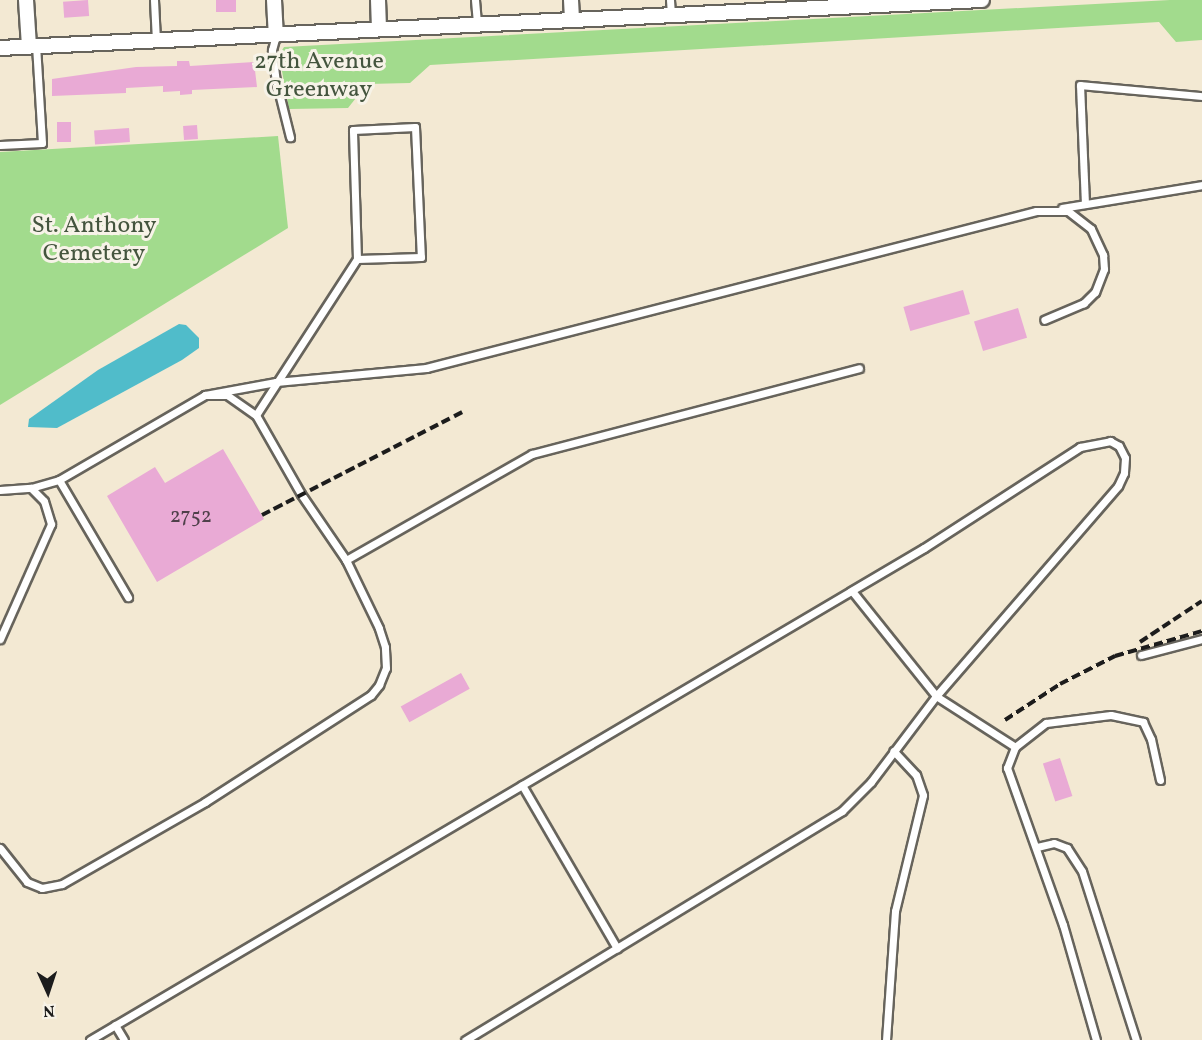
<!DOCTYPE html>
<style>
body{margin:0}
#map{position:relative;width:1202px;height:1040px;overflow:hidden;background:#f3e9d3;font-family:Vollkorn,serif}
div>[style]{position:absolute}
[style*='--x']{left:calc(var(--x)*1px);top:calc(var(--y)*1px);width:calc(var(--w)*1px);rotate:calc(var(--a)*1deg)}
.green>*{inset:0;background:#a2db8d}
.water>*{inset:0;background:#50bcca}
.building>*{inset:0;background:#e9aad5;transform-origin:0 0}
.roads{filter:drop-shadow(2px 0 #67645c) drop-shadow(-2px 0 #67645c) drop-shadow(0 2px #67645c) drop-shadow(0 -2px #67645c)}
.lane>*{height:7px;margin:-3.5px;padding:0 3.5px;transform-origin:3.5px;border-radius:3.5px;background:#fff}
.street>*{height:14px;margin:-7px;padding:0 7px;transform-origin:7px;border-radius:7px;background:#fff}
.rail>*{height:4px;margin-top:-2px;transform-origin:0;background:repeating-linear-gradient(90deg,#1c1c1c 0 9px,transparent 0 13.5px)}
span{translate:-50% -50%;white-space:nowrap;text-align:center;line-height:1.15;-webkit-text-stroke:6px #f7f3e8;paint-order:stroke}
.number-label{font-size:21px;color:#4f404a}
.number-label span{-webkit-text-stroke-width:0}
.park-label{font-size:24px;color:#44553e}
.north{position:absolute;left:18px;top:962px;width:60px;height:60px;-webkit-text-stroke:4px #f7f3e8;paint-order:stroke;rotate:177deg;font-size:16px;font-weight:700;line-height:24px;text-align:center;color:#1c1c1c}
.north::after{content:'';display:block;margin:auto;width:21px;height:27px;background:#1c1c1c;clip-path:polygon(50% 0,100% 100%,50% 72%,0 100%)}
</style>
<div id="map">
<div class="green">
<div style="clip-path:polygon(1170px 0,1202px 0,1202px 40px,1176px 42px,1159px 22px,430px 65px,410px 83px,367px 84px,348px 108px,289px 109px,279px 55px,284px 47px)"></div>
<div style="clip-path:polygon(278px 136px,288px 228px,0 405px,0 152px)"></div>
</div>
<div class="water">
<div style="clip-path:polygon(179px 324px,186px 325px,199px 338px,199px 348px,182px 360px,57px 428px,28px 427px,29px 419px,98px 370px)"></div>
</div>
<div class="building">
<div style="left:88px;top:0;width:16px;height:25px;rotate:86deg"></div>
<div style="left:216px;top:0;width:20px;height:12px"></div>
<div style="clip-path:polygon(177px 61px,189px 61px,190px 66px,254px 62px,257px 87px,192px 90px,192px 94px,180px 95px,180px 91px,163px 92px,163px 86px,126px 88px,126px 93px,52px 96px,52px 79px,136px 67px,177px 66px)"></div>
<div style="left:57px;top:122px;width:14px;height:20px"></div>
<div style="left:197px;top:125px;width:14px;height:14px;rotate:86deg"></div>
<div style="left:129px;top:128px;width:14px;height:35px;rotate:86deg"></div>
<div style="left:963px;top:290px;width:25px;height:62px;rotate:74deg"></div>
<div style="left:1018px;top:308px;width:31px;height:46px;rotate:73deg"></div>
<div style="clip-path:polygon(223px 449px,264px 519px,157px 582px,107px 496px,155px 467px,165px 483px)"></div>
<div style="left:461px;top:673px;width:18px;height:69px;rotate:61deg"></div>
<div style="left:1060px;top:758px;width:40px;height:18px;rotate:72deg"></div>
</div>
<div class="roads">
<div class="lane">
<div style="--x:154;--y:0;--w:41;--a:87.2"></div>
<div style="--x:475;--y:0;--w:25;--a:85"></div>
<div style="--x:670;--y:0;--w:15;--a:86"></div>
<div style="--x:276;--y:35;--w:16;--a:105"></div>
<div style="--x:272;--y:50;--w:31;--a:83"></div>
<div style="--x:276;--y:81;--w:58;--a:76"></div>
<div style="--x:0;--y:145;--w:42;--a:-2.7"></div>
<div style="--x:42;--y:143;--w:97;--a:-93.5"></div>
<div style="--x:1085;--y:204;--w:119;--a:-92.4"></div>
<div style="--x:1080;--y:85;--w:122;--a:5.2"></div>
<div style="--x:1062;--y:208;--w:142;--a:-9.3"></div>
<div style="--x:205;--y:395;--w:72;--a:-10.4"></div>
<div style="--x:276;--y:382;--w:151;--a:-5.3"></div>
<div style="--x:426;--y:368;--w:630;--a:-14.43"></div>
<div style="--x:1036;--y:211;--w:32;--a:0"></div>
<div style="--x:1068;--y:211;--w:29;--a:38"></div>
<div style="--x:1091;--y:229;--w:29;--a:65"></div>
<div style="--x:1103;--y:255;--w:14;--a:86"></div>
<div style="--x:1104;--y:269;--w:25;--a:111"></div>
<div style="--x:1095;--y:292;--w:16;--a:135"></div>
<div style="--x:1084;--y:303;--w:43;--a:157"></div>
<div style="--x:59;--y:480;--w:136;--a:59.5"></div>
<div style="--x:31;--y:488;--w:29;--a:-16"></div>
<div style="--x:59;--y:480;--w:169;--a:-30.2"></div>
<div style="--x:205;--y:395;--w:22;--a:0"></div>
<div style="--x:227;--y:395;--w:35;--a:35"></div>
<div style="--x:0;--y:490;--w:31;--a:-4"></div>
<div style="--x:31;--y:488;--w:18;--a:45"></div>
<div style="--x:44;--y:501;--w:24;--a:73"></div>
<div style="--x:51;--y:524;--w:126;--a:113.9"></div>
<div style="--x:346;--y:560;--w:214;--a:-29.7"></div>
<div style="--x:532;--y:454;--w:338;--a:-14.7"></div>
<div style="--x:852;--y:591;--w:134;--a:51.3"></div>
<div style="--x:936;--y:696;--w:94;--a:32.8"></div>
<div style="--x:1141;--y:655;--w:63;--a:-14.7"></div>
<div style="--x:522;--y:785;--w:189;--a:59.8"></div>
<div style="--x:1037;--y:847;--w:17;--a:-13"></div>
<div style="--x:1054;--y:843;--w:14;--a:21"></div>
<div style="--x:1067;--y:848;--w:27;--a:57"></div>
<div style="--x:1082;--y:871;--w:177;--a:72.3"></div>
<div style="--x:0;--y:848;--w:43;--a:51.5"></div>
<div style="--x:27;--y:882;--w:16;--a:22"></div>
<div style="--x:42;--y:888;--w:20;--a:-11"></div>
<div style="--x:62;--y:884;--w:165;--a:-29.8"></div>
<div style="--x:205;--y:802;--w:197;--a:-32.8"></div>
<div style="--x:371;--y:695;--w:13;--a:-51"></div>
<div style="--x:379;--y:685;--w:18;--a:-68"></div>
<div style="--x:386;--y:668;--w:21;--a:-93"></div>
<div style="--x:385;--y:647;--w:20;--a:-108"></div>
<div style="--x:379;--y:628;--w:76;--a:-115.9"></div>
<div style="--x:346;--y:560;--w:80;--a:-124.3"></div>
<div style="--x:301;--y:494;--w:91;--a:-119.7"></div>
<div style="--x:256;--y:415;--w:186;--a:-57.1"></div>
<div style="--x:357;--y:259;--w:129;--a:-91.8"></div>
<div style="--x:353;--y:130;--w:62;--a:-2.8"></div>
<div style="--x:415;--y:127;--w:130;--a:87.4"></div>
<div style="--x:421;--y:257;--w:64;--a:178.2"></div>
<div style="--x:115;--y:1025;--w:17;--a:59"></div>
<div style="--x:90;--y:1040;--w:968;--a:-30.54"></div>
<div style="--x:924;--y:548;--w:186;--a:-32.9"></div>
<div style="--x:1080;--y:447;--w:31;--a:-11"></div>
<div style="--x:1110;--y:441;--w:10;--a:29"></div>
<div style="--x:1119;--y:446;--w:13;--a:63"></div>
<div style="--x:1125;--y:458;--w:15;--a:94"></div>
<div style="--x:1124;--y:473;--w:14;--a:115"></div>
<div style="--x:1118;--y:486;--w:278;--a:130.9"></div>
<div style="--x:936;--y:696;--w:108;--a:127.1"></div>
<div style="--x:871;--y:782;--w:41;--a:135"></div>
<div style="--x:842;--y:811;--w:441;--a:148.7"></div>
<div style="--x:886;--y:1040;--w:129;--a:-86"></div>
<div style="--x:895;--y:911;--w:119;--a:-76.4"></div>
<div style="--x:923;--y:795;--w:21;--a:-109"></div>
<div style="--x:916;--y:775;--w:33;--a:-133"></div>
<div style="--x:1096;--y:1040;--w:120;--a:-106"></div>
<div style="--x:1063;--y:925;--w:167;--a:-109.6"></div>
<div style="--x:1007;--y:768;--w:22;--a:-69"></div>
<div style="--x:1015;--y:747;--w:39;--a:-38"></div>
<div style="--x:1046;--y:723;--w:65;--a:-7"></div>
<div style="--x:1111;--y:715;--w:33;--a:12"></div>
<div style="--x:1143;--y:722;--w:19;--a:65"></div>
<div style="--x:1151;--y:739;--w:42;--a:77.6"></div>
</div>
<div class="street">
<div style="--x:26;--y:0;--w:46;--a:86.3"></div>
<div style="--x:274;--y:0;--w:35;--a:87"></div>
<div style="--x:378;--y:0;--w:29;--a:88"></div>
<div style="--x:571;--y:0;--w:20;--a:87"></div>
<div style="--x:0;--y:48;--w:983;--a:-2.8"></div>
</div>
</div>
<div class="rail">
<div style="--x:262;--y:515;--w:225;--a:-27.2"></div>
<div style="--x:1140;--y:642;--w:74;--a:-33.5"></div>
<div style="--x:1005;--y:720;--w:66;--a:-33.2"></div>
<div style="--x:1060;--y:684;--w:62;--a:-27"></div>
<div style="--x:1115;--y:656;--w:91;--a:-16"></div>
</div>
<div class="number-label">
<span style="left:191px;top:517px">2752</span>
</div>
<div class="park-label">
<span style="left:319px;top:77px">27th Avenue<br>Greenway</span>
<span style="left:94px;top:241px">St. Anthony<br>Cemetery</span>
</div>
<div class="north">N</div>
</div>
